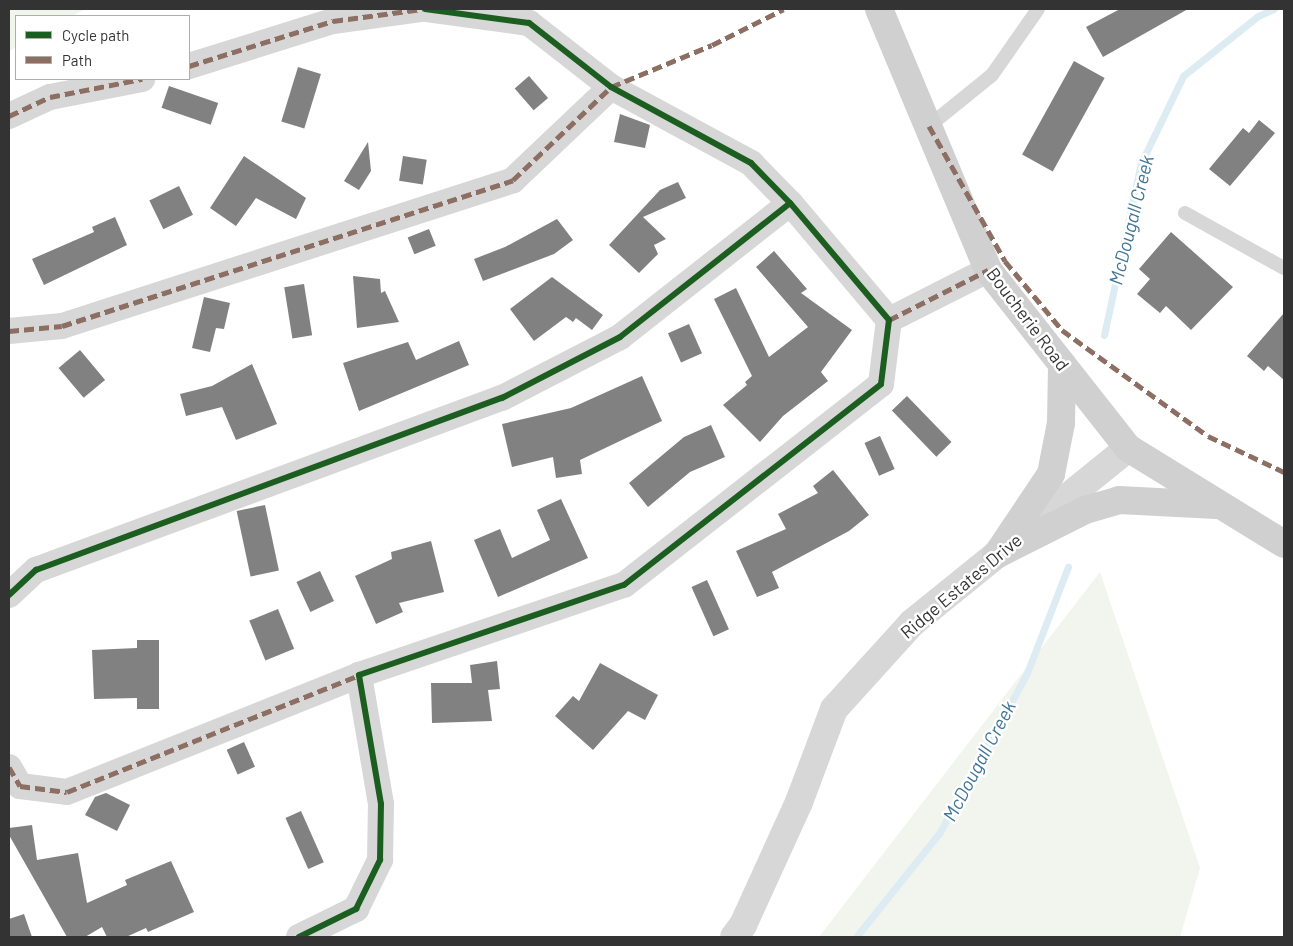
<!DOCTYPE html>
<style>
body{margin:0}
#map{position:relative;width:1293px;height:946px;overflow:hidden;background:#fff;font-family:Barlow,sans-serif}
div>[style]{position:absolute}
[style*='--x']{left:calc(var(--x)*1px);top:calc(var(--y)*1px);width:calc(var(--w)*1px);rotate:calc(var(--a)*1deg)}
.green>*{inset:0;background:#f1f5ed}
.stream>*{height:7px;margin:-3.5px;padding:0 3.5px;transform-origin:3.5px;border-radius:3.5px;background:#ddebf3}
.building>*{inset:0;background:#818181;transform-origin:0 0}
.service>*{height:14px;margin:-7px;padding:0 7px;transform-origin:7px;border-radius:7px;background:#d7d7d7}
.minor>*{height:26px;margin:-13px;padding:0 13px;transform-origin:13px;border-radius:13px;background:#d7d7d7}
.tertiary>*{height:28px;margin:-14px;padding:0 14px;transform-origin:14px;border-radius:14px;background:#d7d7d7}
.secondary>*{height:28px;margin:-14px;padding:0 14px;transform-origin:14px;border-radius:14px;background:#d0d0d0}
.quiet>*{height:5px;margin-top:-2.5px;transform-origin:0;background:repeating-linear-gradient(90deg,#8d6e63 0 10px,transparent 0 15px)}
.cycleway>*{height:6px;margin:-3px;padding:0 3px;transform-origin:3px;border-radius:3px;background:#1b5e20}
span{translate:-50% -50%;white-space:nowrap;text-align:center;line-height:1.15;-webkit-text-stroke:5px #fff;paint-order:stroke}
.street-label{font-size:18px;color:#333}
.water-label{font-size:19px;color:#3f7597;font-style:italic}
.frame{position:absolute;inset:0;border:10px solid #333;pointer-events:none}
.legend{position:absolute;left:15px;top:15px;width:175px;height:65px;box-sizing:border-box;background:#fff;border:1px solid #adadad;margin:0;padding:6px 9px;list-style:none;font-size:15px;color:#333}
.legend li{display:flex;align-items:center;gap:10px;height:25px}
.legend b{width:25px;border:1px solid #adadad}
</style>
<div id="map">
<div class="green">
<div style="clip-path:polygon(9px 9px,86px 9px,72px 16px,16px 16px,16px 47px,9px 51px)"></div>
<div style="clip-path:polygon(1100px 572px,1200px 868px,1180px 937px,819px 937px)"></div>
</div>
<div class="stream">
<div style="--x:1104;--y:335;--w:176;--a:-77.9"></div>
<div style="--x:1141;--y:163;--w:97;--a:-64.2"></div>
<div style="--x:1183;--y:76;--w:96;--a:-38.7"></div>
<div style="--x:1258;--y:16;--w:17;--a:-24"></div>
<div style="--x:856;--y:937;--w:134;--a:-51.3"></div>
<div style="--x:940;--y:832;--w:181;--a:-61.3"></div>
<div style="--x:1027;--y:673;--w:114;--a:-68.9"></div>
</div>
<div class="building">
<div style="clip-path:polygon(1120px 9px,1188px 9px,1103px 57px,1086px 27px)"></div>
<div style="left:1074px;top:61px;width:35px;height:107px;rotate:29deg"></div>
<div style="left:298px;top:67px;width:24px;height:57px;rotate:17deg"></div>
<div style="left:529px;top:76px;width:29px;height:19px;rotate:49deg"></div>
<div style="left:169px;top:86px;width:52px;height:23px;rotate:19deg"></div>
<div style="clip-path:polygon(620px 114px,650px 125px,645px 148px,614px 142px)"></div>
<div style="clip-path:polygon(1259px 120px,1275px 133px,1230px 186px,1209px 169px,1243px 128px,1249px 133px)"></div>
<div style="clip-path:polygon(368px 142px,371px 171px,359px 190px,344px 181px)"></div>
<div style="clip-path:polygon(244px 156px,306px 198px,296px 219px,256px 198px,236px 226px,210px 208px)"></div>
<div style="left:403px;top:156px;width:24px;height:25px;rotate:9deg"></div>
<div style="clip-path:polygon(678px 182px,686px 198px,643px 217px,666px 239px,654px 245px,658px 254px,639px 273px,609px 245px,660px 190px)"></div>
<div style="left:179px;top:186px;width:32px;height:33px;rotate:64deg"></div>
<div style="clip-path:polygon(115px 217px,127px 245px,44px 285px,32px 259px,94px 232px,92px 227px)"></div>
<div style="clip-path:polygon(557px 219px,573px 240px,554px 254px,483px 281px,474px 259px,505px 247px)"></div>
<div style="left:429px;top:229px;width:18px;height:23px;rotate:68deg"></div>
<div style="clip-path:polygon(1171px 232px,1233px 287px,1191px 330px,1166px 306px,1160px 313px,1137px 294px,1150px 279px,1139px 269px)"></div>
<div style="clip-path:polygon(774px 251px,807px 289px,801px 293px,852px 330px,821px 372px,828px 381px,783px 416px,760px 442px,723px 405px,747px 385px,745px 382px,752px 376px,714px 299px,736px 288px,769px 357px,808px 327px,756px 267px)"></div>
<div style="clip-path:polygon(353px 276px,380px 279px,381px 293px,385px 291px,399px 322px,357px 328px)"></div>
<div style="clip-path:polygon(552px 277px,603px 315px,592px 330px,576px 318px,573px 322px,566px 317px,534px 341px,510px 309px)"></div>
<div style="left:304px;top:284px;width:52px;height:20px;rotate:81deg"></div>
<div style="clip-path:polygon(204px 297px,230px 303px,224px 329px,216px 328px,210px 352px,192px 348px)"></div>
<div style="clip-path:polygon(1284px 313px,1284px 380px,1268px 366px,1264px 371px,1247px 356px)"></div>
<div style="left:689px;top:324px;width:32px;height:23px;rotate:66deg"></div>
<div style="clip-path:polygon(459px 341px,469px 365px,359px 411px,343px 363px,408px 342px,416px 360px)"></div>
<div style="left:80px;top:350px;width:39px;height:28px;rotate:50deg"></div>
<div style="clip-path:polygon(252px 364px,277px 424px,236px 440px,222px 407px,186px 416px,180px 394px,212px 386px)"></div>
<div style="clip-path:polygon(642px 376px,662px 421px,580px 460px,582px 474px,556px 478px,553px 457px,512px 467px,502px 424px,571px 408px)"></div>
<div style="left:907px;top:396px;width:64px;height:21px;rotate:46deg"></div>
<div style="clip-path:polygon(711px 425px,725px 457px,690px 472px,648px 507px,629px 483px,684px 437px)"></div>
<div style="left:880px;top:436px;width:36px;height:17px;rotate:66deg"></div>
<div style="clip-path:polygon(833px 470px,869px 515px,849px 531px,772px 572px,779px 588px,757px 597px,736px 551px,786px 529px,778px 514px,818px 493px,813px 486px)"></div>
<div style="clip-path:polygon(561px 499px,588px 558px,498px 597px,474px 540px,500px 529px,512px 558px,550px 540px,537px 510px)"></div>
<div style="left:265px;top:505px;width:67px;height:29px;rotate:78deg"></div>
<div style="clip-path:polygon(431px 541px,444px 592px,399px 603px,403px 612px,376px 624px,355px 576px,392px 559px,391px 552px)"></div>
<div style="left:320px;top:571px;width:33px;height:26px;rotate:65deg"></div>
<div style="left:707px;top:580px;width:54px;height:17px;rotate:66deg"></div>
<div style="left:278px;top:609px;width:43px;height:31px;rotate:68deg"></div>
<div style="clip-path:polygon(137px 640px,159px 640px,159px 709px,137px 709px,137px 698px,94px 699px,92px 650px,137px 648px)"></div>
<div style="clip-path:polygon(497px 661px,500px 689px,488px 690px,492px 721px,432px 723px,431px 683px,472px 683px,470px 665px)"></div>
<div style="clip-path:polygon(600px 663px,658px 695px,645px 720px,628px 711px,593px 750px,555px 716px,573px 696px,579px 701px)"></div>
<div style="left:244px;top:742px;width:27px;height:19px;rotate:66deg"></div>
<div style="clip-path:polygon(106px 793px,130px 805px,117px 831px,85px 815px,95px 797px)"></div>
<div style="left:301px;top:811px;width:56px;height:17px;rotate:66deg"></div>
<div style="clip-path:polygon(32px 825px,37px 860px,78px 853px,87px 903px,127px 885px,125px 880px,171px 861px,194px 912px,148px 932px,146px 928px,126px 937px,107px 937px,102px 927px,85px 937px,67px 937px,9px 835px,9px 828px)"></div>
<div style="clip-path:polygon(24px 914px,32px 937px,9px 937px,9px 919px)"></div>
</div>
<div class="service">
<div style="--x:929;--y:126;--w:81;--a:-39"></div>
<div style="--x:992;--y:75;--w:80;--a:-55.1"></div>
<div style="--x:1185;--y:213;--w:113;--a:29.1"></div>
</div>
<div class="minor">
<div style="--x:189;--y:66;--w:151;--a:-17.4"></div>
<div style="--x:333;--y:21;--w:90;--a:-7.7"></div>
<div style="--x:9;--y:116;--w:45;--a:-24.9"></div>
<div style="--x:50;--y:97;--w:94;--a:-11.1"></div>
<div style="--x:889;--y:320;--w:111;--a:-26.8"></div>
<div style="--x:9;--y:331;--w:53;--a:-5.4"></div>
<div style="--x:62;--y:326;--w:474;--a:-17.9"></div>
<div style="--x:513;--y:180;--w:135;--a:-43.5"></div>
<div style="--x:9;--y:595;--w:37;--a:-43"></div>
<div style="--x:36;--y:570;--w:497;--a:-20.3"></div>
<div style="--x:502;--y:398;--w:133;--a:-27.3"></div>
<div style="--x:620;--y:337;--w:216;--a:-38.2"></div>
<div style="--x:9;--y:767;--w:22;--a:60"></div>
<div style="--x:20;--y:786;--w:47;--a:7.3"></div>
<div style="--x:67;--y:792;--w:315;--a:-21.8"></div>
<div style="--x:299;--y:937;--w:64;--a:-26.2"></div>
<div style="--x:356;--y:909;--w:55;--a:-63.9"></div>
<div style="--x:380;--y:860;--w:56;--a:-89"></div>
<div style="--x:381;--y:804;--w:131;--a:-99.7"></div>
<div style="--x:359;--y:675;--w:280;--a:-18.8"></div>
<div style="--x:624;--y:585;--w:326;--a:-38"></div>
<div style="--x:881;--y:384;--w:64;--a:-82.9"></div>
<div style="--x:889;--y:320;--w:153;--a:-130.2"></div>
<div style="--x:790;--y:203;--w:56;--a:-134.3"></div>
<div style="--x:751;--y:163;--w:159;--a:-151.5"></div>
<div style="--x:611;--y:87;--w:104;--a:-142"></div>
<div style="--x:529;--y:23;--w:105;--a:-172.3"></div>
</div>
<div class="tertiary">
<div style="--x:734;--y:937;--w:15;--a:-53"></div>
<div style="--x:743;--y:925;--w:135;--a:-65.5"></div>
<div style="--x:799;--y:802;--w:99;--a:-69.4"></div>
<div style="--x:834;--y:709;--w:116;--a:-47.8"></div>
<div style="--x:912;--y:623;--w:278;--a:-39"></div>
</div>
<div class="secondary">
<div style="--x:879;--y:9;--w:283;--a:67.3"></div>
<div style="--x:988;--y:270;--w:226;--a:51.8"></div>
<div style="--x:1128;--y:448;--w:183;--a:31.6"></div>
<div style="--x:998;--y:553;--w:95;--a:-56.1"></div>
<div style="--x:1051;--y:474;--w:52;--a:-78.9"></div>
<div style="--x:1061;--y:423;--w:59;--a:-89"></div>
<div style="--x:996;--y:555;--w:100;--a:-26.8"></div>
<div style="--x:1085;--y:510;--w:35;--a:-16"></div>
<div style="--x:1119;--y:500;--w:97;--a:3"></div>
</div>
<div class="quiet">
<div style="--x:189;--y:66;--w:151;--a:-17.4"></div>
<div style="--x:333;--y:21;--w:90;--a:-7.7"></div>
<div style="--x:9;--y:116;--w:45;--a:-24.9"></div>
<div style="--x:50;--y:97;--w:94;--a:-11.1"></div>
<div style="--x:929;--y:126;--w:155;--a:60.6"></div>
<div style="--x:1005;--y:261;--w:89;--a:50.4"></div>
<div style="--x:1062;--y:330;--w:180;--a:36"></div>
<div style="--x:1208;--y:436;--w:84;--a:25.3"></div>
<div style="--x:889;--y:320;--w:111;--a:-26.8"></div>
<div style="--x:9;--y:331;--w:53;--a:-5.4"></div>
<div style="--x:62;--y:326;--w:474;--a:-17.9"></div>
<div style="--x:513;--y:180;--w:135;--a:-43.5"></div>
<div style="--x:611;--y:87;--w:109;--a:-22.6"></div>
<div style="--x:712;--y:45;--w:80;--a:-26.6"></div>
<div style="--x:9;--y:767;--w:22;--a:60"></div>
<div style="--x:20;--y:786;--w:47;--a:7.3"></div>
<div style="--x:67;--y:792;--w:315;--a:-21.8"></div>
</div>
<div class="cycleway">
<div style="--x:9;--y:595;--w:37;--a:-43"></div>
<div style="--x:36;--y:570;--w:497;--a:-20.3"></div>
<div style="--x:502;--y:398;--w:133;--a:-27.3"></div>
<div style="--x:620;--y:337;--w:216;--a:-38.2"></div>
<div style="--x:299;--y:937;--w:64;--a:-26.2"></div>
<div style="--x:356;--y:909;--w:55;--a:-63.9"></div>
<div style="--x:380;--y:860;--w:56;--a:-89"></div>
<div style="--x:381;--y:804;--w:131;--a:-99.7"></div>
<div style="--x:359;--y:675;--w:280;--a:-18.8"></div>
<div style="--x:624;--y:585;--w:326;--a:-38"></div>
<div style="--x:881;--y:384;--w:64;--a:-82.9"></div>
<div style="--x:889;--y:320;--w:153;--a:-130.2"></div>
<div style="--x:790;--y:203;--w:56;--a:-134.3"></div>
<div style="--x:751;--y:163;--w:159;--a:-151.5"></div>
<div style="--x:611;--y:87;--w:104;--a:-142"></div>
<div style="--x:529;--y:23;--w:105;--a:-172.3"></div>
</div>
<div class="street-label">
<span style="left:1028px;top:319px;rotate:53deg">Boucherie Road</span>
<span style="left:961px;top:586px;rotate:-40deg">Ridge Estates Drive</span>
</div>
<div class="water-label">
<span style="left:1131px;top:220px;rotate:-76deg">McDougall Creek</span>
<span style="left:979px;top:761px;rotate:-62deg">McDougall Creek</span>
</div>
<div class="frame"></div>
<ul class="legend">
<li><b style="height:6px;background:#1b5e20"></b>Cycle path</li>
<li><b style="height:6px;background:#8d6e63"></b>Path</li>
</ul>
</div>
